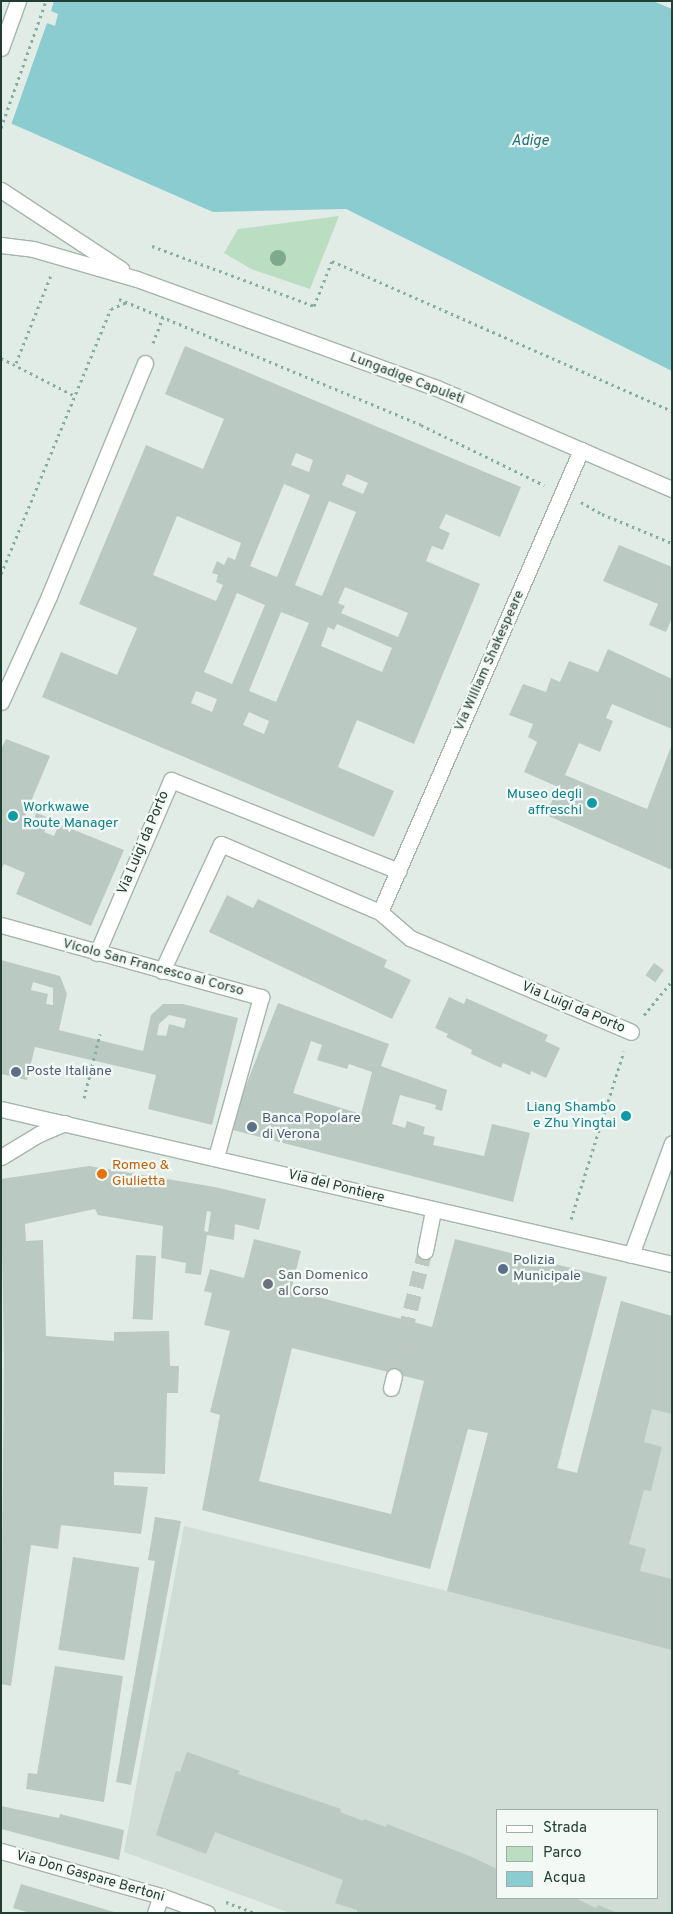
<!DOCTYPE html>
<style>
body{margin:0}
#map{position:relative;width:673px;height:1914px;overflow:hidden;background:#e2ece7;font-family:Overpass,sans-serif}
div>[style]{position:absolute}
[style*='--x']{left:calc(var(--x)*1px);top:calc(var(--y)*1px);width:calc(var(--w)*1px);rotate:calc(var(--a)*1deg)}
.built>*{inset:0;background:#d0dcd6}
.green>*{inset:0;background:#bbddc1}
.water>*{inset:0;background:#8bccd0}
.pier>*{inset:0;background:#e2ece7}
.building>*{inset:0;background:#bacac2;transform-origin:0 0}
.minor-tunnel>*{height:15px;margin-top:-7.5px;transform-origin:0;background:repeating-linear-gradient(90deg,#bcc9c3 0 15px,transparent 0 23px)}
.path>*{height:3px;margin-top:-1.5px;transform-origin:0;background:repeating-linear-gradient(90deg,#83af9d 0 2.5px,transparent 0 6.5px)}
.roads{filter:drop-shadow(1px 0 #a5b4ad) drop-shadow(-1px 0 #a5b4ad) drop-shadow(0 1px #a5b4ad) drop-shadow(0 -1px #a5b4ad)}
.minor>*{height:15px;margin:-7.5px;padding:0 7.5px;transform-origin:7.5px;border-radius:7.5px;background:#fff}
.trees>*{width:16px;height:16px;margin:-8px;border-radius:50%;background:#7ea98c}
.dots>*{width:14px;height:14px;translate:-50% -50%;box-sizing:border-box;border:2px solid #f3f9f5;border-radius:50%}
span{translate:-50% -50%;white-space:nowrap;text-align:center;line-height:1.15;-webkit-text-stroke:4.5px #f3f9f5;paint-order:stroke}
.street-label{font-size:14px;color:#223d33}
.culture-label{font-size:14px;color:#0d838f}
.right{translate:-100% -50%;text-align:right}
.left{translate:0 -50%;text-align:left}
.service-label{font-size:14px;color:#4e5e75}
.food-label{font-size:14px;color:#c56008}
.worship-label{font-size:14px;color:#5b616d}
.water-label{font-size:15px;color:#1d7178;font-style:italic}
.frame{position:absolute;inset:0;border:2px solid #223d33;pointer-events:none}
.legend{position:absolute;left:496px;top:1809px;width:162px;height:90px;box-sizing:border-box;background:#f3f9f5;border:1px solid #9faea7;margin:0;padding:6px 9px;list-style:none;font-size:15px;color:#223d33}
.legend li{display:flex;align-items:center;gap:10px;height:25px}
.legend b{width:25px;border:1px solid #9faea7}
</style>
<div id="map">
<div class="built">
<div style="clip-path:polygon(evenodd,621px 1301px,672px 1316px,672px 1913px,290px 1913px,124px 1852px,184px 1526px,447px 1591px,488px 1433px,562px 1452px,557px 1468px,577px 1473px,621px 1301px,497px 1810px,657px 1810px,657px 1898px,497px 1898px,497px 1810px)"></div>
</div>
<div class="green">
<div style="clip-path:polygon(339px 216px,310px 289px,251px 269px,224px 253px,238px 229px)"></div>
</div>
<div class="water">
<div style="clip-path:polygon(1px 1px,653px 1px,672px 9px,672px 371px,346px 209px,213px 212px,1px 119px)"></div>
</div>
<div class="pier">
<div style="clip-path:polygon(1px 1px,54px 1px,51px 11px,58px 14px,55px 26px,47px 23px,11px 125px,1px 121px)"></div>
</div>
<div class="building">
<div style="clip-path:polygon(evenodd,185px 346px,521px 487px,500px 537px,446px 514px,439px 528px,450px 533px,443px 550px,432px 546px,426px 561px,480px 584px,414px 744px,357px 720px,338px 767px,394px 791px,374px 837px,42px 697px,61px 652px,117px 675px,137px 628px,79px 604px,146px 445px,203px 469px,224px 419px,165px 394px,185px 346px,296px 453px,313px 460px,309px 472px,291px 465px,296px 453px,185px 346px,347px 474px,368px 483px,363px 494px,342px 485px,347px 474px,185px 346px,284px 484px,310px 495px,277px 577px,250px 566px,284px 484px,185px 346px,329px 501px,356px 512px,322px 596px,295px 585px,329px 501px,185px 346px,177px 516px,241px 543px,235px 560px,228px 557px,224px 565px,217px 561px,212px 573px,218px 575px,216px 582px,223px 585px,216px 601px,153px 575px,177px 516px,185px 346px,345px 587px,408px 613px,398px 637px,341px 613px,345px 606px,338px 603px,345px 587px,185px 346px,237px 593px,265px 605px,232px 684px,204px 672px,237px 593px,185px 346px,281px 612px,309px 623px,276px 702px,249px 691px,281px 612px,185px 346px,337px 624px,392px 648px,382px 672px,321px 646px,328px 627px,334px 630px,337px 624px,185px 346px,196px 691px,217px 699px,212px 712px,191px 703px,196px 691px,185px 346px,249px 712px,269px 721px,264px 734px,243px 725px,249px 712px)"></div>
<div style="clip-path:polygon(619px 545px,672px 567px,672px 618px,666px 632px,649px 625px,658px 604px,603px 581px)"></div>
<div style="clip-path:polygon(608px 649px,672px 679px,672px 729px,612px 704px,606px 718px,613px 721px,600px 752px,579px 743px,565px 775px,647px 809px,672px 744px,672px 870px,546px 815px,558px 787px,524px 772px,537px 742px,528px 737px,533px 724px,509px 715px,523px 684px,546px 692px,551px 678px,560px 682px,569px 661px,598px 672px)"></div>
<div style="clip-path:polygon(6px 739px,50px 756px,22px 823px,32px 827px,36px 813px,50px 818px,44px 832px,54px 836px,59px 824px,124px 850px,91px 926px,16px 894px,25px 873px,4px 864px,1px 870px,1px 749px)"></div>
<div style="clip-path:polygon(227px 895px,253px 908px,258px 899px,387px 960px,384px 967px,411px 980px,392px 1019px,209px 932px)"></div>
<div style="clip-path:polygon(evenodd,1px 960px,60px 976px,67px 994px,59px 1030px,143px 1051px,151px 1015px,163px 1004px,183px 1004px,238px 1018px,212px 1125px,148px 1109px,156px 1075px,35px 1047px,27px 1080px,1px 1074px,1px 960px,33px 982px,53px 988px,53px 1005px,46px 1004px,48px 994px,31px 990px,33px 982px,1px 960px,169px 1015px,186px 1019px,184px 1028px,169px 1024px,166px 1036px,157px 1035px,159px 1024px,169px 1015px)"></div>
<div style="left:654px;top:963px;width:12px;height:15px;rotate:35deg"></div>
<div style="clip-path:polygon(449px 997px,464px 1004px,466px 998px,548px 1035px,545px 1041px,560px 1048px,546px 1078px,531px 1071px,530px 1075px,503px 1063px,501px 1068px,471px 1054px,472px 1050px,446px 1037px,448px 1034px,435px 1028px)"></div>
<div style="clip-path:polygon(evenodd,278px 1003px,389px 1044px,381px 1066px,447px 1090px,442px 1111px,435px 1109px,436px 1105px,400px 1095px,392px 1124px,405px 1128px,407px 1121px,425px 1127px,423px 1134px,435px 1137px,433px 1145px,484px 1156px,492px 1124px,530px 1133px,513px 1202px,229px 1129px,278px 1003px,311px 1041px,322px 1045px,317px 1060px,347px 1069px,349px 1064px,372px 1072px,361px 1114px,293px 1093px,311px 1041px)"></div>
<div style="clip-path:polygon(evenodd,89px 1166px,215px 1187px,266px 1199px,259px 1230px,235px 1224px,234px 1240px,207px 1235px,201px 1275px,185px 1273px,186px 1263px,161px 1258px,163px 1226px,98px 1215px,95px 1209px,25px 1224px,26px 1241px,43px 1240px,46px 1336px,114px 1341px,114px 1332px,169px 1331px,170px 1366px,179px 1366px,178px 1393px,167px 1393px,165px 1474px,114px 1472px,114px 1485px,148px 1487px,141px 1534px,61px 1525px,58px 1549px,31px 1545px,11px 1686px,1px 1684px,4px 1358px,1px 1179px,89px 1166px,207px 1211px,211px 1212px,208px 1232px,204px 1231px,207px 1211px)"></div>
<div style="clip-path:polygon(evenodd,254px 1239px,301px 1251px,291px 1290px,432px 1327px,455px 1239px,607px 1277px,557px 1468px,577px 1473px,621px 1301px,672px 1316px,672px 1414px,652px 1409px,644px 1442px,662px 1447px,651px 1491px,644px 1490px,629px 1544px,646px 1549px,640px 1571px,672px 1579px,672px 1650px,447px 1591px,488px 1433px,468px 1429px,430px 1569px,202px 1510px,220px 1415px,210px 1412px,230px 1331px,204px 1325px,212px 1293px,204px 1291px,210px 1269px,244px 1278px,254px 1239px,292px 1348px,424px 1381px,391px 1514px,259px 1481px,292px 1348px)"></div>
<div style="left:136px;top:1255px;width:20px;height:64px;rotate:3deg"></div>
<div style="clip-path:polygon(155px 1517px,181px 1521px,131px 1785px,116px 1782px,155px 1561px,148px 1560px)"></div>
<div style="left:73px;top:1557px;width:67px;height:94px;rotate:9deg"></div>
<div style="clip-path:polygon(55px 1666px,123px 1676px,104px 1802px,26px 1789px,28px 1773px,37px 1774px)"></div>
<div style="clip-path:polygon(187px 1752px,240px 1771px,238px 1774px,341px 1809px,340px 1812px,363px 1821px,364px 1819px,386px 1827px,387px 1824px,472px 1857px,497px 1869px,497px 1898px,575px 1898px,596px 1908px,598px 1905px,618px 1913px,357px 1913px,357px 1910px,335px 1903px,343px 1880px,215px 1832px,206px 1854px,156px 1835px,176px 1771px,180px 1772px)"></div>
<div style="clip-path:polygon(1px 1806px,59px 1818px,60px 1814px,124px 1830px,119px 1860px,1px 1829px)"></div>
<div style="clip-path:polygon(21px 1884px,114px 1912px,114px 1913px,30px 1913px,13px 1908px)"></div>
</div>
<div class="minor-tunnel">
<div style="--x:394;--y:1376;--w:129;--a:-76.1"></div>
</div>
<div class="path">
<div style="--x:1;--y:128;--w:135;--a:-70.5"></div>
<div style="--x:152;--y:246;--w:173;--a:20.3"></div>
<div style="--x:314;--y:306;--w:48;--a:-68.2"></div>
<div style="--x:332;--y:261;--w:372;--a:23.8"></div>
<div style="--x:119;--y:299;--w:327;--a:22.6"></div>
<div style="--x:421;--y:425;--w:137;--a:26"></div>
<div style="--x:153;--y:343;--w:28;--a:-69"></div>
<div style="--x:1;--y:358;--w:81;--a:27.2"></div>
<div style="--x:16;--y:363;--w:95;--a:-68.3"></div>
<div style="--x:581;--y:502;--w:24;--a:30"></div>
<div style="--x:602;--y:514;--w:76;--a:22.5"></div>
<div style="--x:1;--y:574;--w:287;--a:-67.5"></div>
<div style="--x:111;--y:309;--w:17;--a:-24"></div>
<div style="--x:644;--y:1015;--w:44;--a:-50.5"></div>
<div style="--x:84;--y:1098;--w:66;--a:-76"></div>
<div style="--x:571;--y:1219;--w:176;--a:-72.5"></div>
<div style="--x:226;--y:1902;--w:30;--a:21"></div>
</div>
<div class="roads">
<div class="minor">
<div style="--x:1;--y:48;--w:50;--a:-70.1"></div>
<div style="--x:1;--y:190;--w:144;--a:33.4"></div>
<div style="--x:1;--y:245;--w:32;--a:7"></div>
<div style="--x:33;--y:249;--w:108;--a:16.1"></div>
<div style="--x:137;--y:279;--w:319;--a:20"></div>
<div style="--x:437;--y:388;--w:256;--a:23.3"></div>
<div style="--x:1;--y:702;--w:116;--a:-65.6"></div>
<div style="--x:49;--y:596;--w:252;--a:-67.6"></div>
<div style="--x:380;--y:912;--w:40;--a:41"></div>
<div style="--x:410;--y:938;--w:240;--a:23"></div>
<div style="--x:1;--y:925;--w:270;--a:15.5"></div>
<div style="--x:261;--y:997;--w:166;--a:105.7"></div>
<div style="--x:97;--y:953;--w:188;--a:-66.8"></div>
<div style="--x:171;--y:780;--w:245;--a:21.8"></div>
<div style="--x:162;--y:971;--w:140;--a:-65.1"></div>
<div style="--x:221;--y:844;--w:173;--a:23.2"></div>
<div style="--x:380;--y:912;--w:504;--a:-66.49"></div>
<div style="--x:1;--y:1109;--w:689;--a:13.01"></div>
<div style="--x:1;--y:1157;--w:44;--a:-31.2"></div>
<div style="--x:39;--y:1134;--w:28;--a:-23"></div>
<div style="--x:425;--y:1251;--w:41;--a:-78.7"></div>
<div style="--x:631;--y:1255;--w:119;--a:-69.9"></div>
<div style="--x:391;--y:1388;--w:12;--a:-76"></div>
<div style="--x:1;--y:1851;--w:166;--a:15.7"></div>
<div style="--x:161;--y:1896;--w:49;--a:20.3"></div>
<div style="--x:155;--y:1913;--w:18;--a:-71"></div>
</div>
</div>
<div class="trees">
<div style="left:278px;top:258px"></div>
</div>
<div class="dots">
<div style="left:592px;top:803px;background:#0f9aa8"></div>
<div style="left:13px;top:816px;background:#0f9aa8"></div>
<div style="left:16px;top:1072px;background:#5c6f8a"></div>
<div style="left:626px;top:1116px;background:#0f9aa8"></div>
<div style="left:252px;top:1127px;background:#5c6f8a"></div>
<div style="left:102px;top:1174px;background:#e8710a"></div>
<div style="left:503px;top:1269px;background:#5c6f8a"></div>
<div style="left:268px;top:1284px;background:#6b7280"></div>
</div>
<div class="street-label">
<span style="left:407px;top:379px;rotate:21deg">Lungadige Capuleti</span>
<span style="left:490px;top:661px;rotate:-66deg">Via William Shakespeare</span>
<span style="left:144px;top:843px;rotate:-67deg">Via Luigi da Porto</span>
<span style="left:153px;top:968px;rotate:15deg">Vicolo San Francesco al Corso</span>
<span style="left:573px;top:1008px;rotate:23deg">Via Luigi da Porto</span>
<span style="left:336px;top:1187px;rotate:14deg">Via del Pontiere</span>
<span style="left:90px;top:1877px;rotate:16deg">Via Don Gaspare Bertoni</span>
</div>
<div class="culture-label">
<span class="right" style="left:582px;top:803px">Museo degli<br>affreschi</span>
<span class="left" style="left:23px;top:816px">Workwawe<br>Route Manager</span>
<span class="right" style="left:616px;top:1116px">Liang Shambo<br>e Zhu Yingtai</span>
</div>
<div class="service-label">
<span class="left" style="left:26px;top:1072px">Poste Italiane</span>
<span class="left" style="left:262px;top:1127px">Banca Popolare<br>di Verona</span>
<span class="left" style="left:513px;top:1269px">Polizia<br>Municipale</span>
</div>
<div class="food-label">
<span class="left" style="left:112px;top:1174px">Romeo &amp;<br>Giulietta</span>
</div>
<div class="worship-label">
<span class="left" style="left:278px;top:1284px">San Domenico<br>al Corso</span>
</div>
<div class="water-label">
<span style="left:530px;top:142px">Adige</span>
</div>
<div class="frame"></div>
<ul class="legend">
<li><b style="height:6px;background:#fff"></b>Strada</li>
<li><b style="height:14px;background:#bbddc1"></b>Parco</li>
<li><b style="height:14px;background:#8bccd0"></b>Acqua</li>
</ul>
</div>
